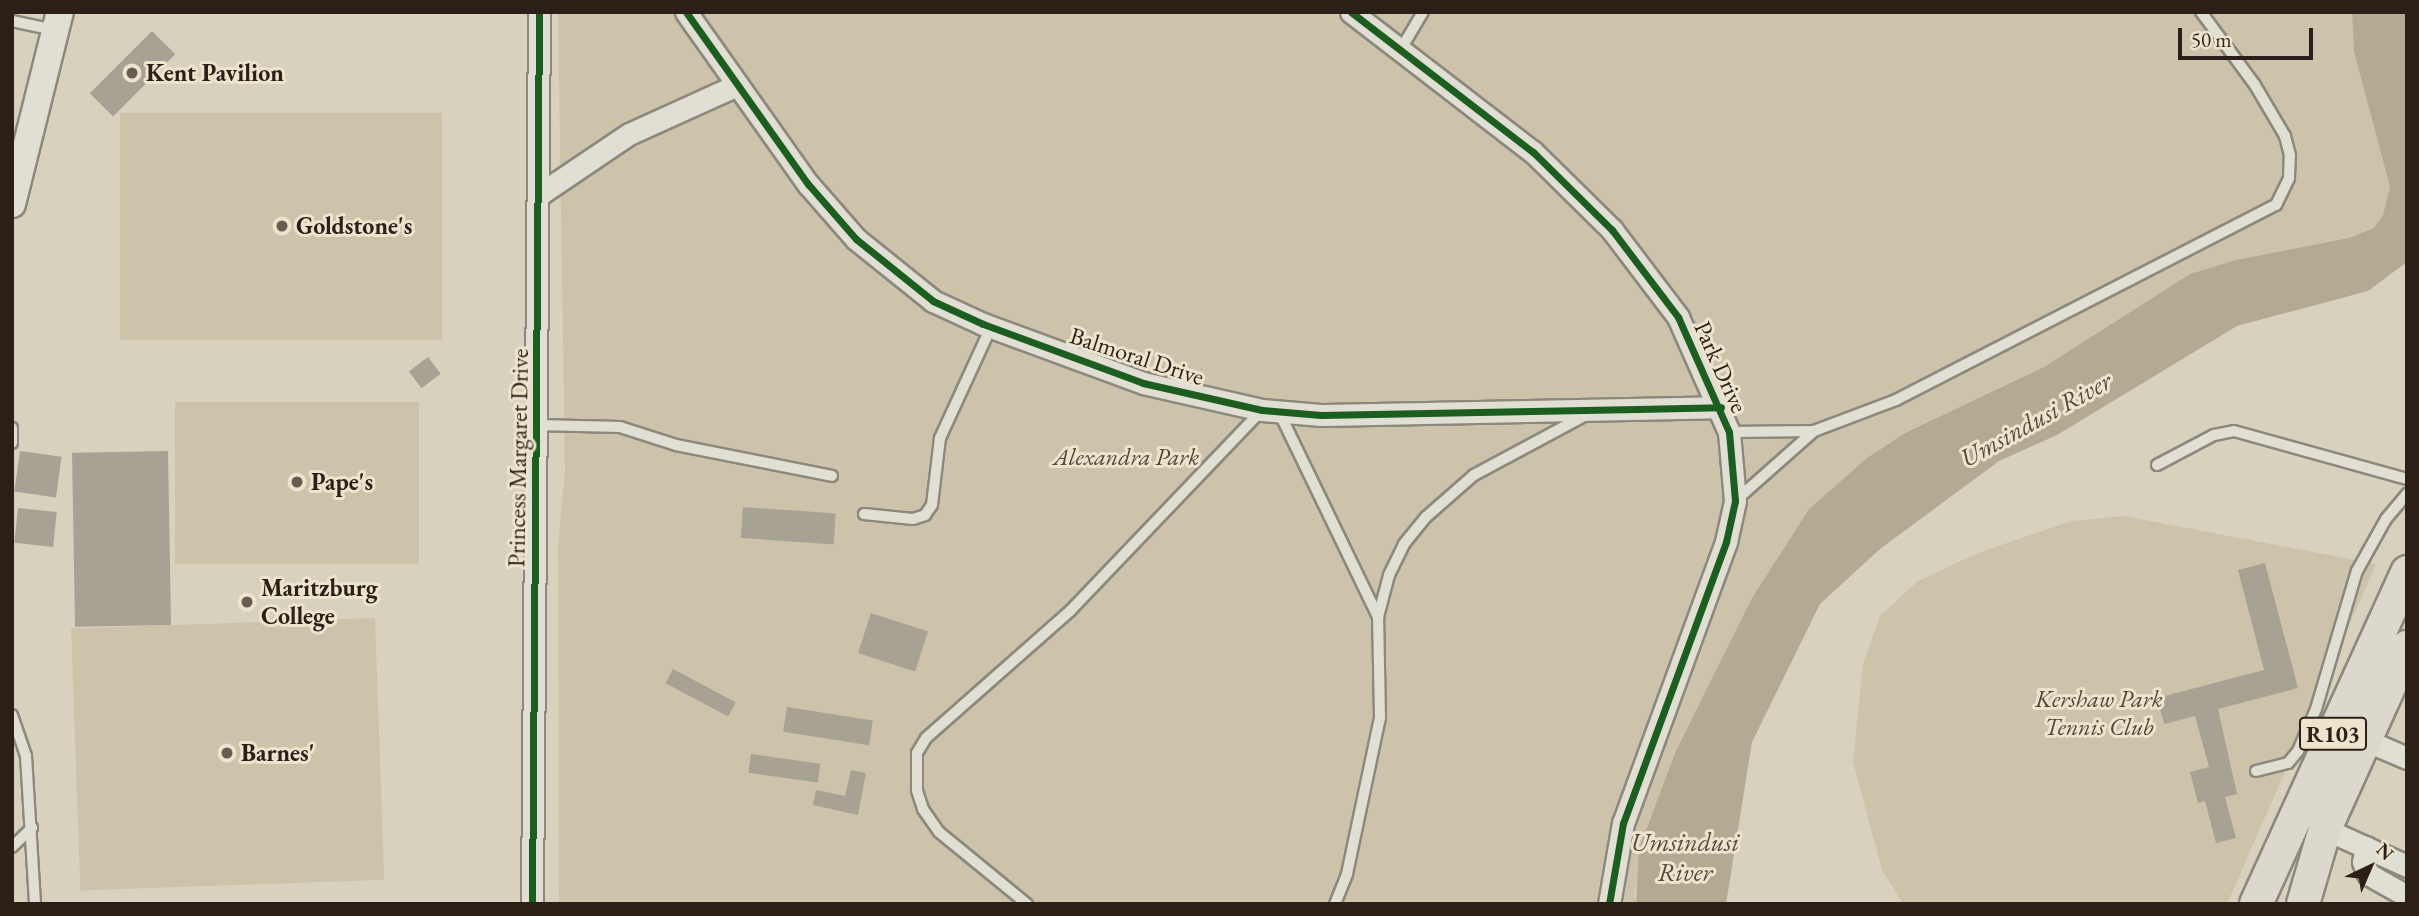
<!DOCTYPE html>
<style>
body{margin:0}
#map{position:relative;width:2419px;height:916px;overflow:hidden;background:#d8d1be;font-family:"EB Garamond",serif}
div>[style]{position:absolute}
[style*='--x']{left:calc(var(--x)*1px);top:calc(var(--y)*1px);width:calc(var(--w)*1px);rotate:calc(var(--a)*1deg)}
.green>*{inset:0;background:#cdc3aa;transform-origin:0 0}
.water>*{inset:0;background:#b4a992}
.building>*{inset:0;background:#a8a295;transform-origin:0 0}
.roads{filter:drop-shadow(2px 0 #8d887d) drop-shadow(-2px 0 #8d887d) drop-shadow(0 2px #8d887d) drop-shadow(0 -2px #8d887d)}
.service>*{height:10px;margin:-5px;padding:0 5px;transform-origin:5px;border-radius:5px;background:#e1ded4}
.minor>*{height:21px;margin:-10.5px;padding:0 10.5px;transform-origin:10.5px;border-radius:10.5px;background:#e1ded4}
.tertiary>*{height:26px;margin:-13px;padding:0 13px;transform-origin:13px;border-radius:13px;background:#e1ded4}
.primary>*{height:32px;margin:-16px;padding:0 16px;transform-origin:16px;border-radius:16px;background:#dcd8cd}
.cycleway>*{height:7px;margin:-3.5px;padding:0 3.5px;transform-origin:3.5px;border-radius:3.5px;background:#1b5e20}
.dots>*{width:19px;height:19px;translate:-50% -50%;box-sizing:border-box;border:4px solid #ede4ce;border-radius:50%}
span{translate:-50% -50%;white-space:nowrap;text-align:center;line-height:1.15;-webkit-text-stroke:6px #ede4ce;paint-order:stroke}
.shield-label span{padding:2px 5px;background:#ede4ce;border:2px solid;border-radius:5px;-webkit-text-stroke-width:0}
.shield-label{font-size:23px;color:#2b1f17;font-weight:700}
.poi-label{font-size:24px;color:#2b1f17;font-weight:700}
.left{translate:0 -50%;text-align:left}
.street-label{font-size:24px;color:#2b1f17}
.park-label{font-size:24px;color:#514538;font-style:italic}
.water-label{font-size:26px;color:#55493b;font-style:italic}
.frame{position:absolute;inset:0;border:14px solid #2b1f17;pointer-events:none}
.north{position:absolute;left:2335px;top:832px;width:70px;height:70px;-webkit-text-stroke:5px #ede4ce;paint-order:stroke;rotate:44deg;font-size:19px;font-weight:700;line-height:28px;text-align:center;color:#2b1f17}
.north::after{content:'';display:block;margin:auto;width:24px;height:32px;background:#2b1f17;clip-path:polygon(50% 0,100% 100%,50% 72%,0 100%)}
.scale{position:absolute;left:2178px;top:28px;width:135px;height:32px;box-sizing:border-box;border:4px solid #2b1f17;border-top:0;padding-left:9px;font-size:21px;line-height:24px;white-space:nowrap;color:#2b1f17;-webkit-text-stroke:5px #ede4ce;paint-order:stroke}
</style>
<div id="map">
<div class="green">
<div style="clip-path:polygon(558px 12px,2352px 12px,2354px 52px,2390px 187px,2383px 215px,2374px 228px,2349px 238px,2236px 260px,2190px 274px,2044px 367px,1905px 433px,1867px 458px,1809px 509px,1752px 598px,1634px 892px,1636px 904px,559px 904px,558px 545px,565px 472px)"></div>
<div style="left:120px;top:113px;width:322px;height:227px"></div>
<div style="left:419px;top:402px;width:162px;height:244px;rotate:90deg"></div>
<div style="clip-path:polygon(2124px 516px,2376px 564px,2227px 904px,1903px 904px,1882px 870px,1853px 762px,1863px 664px,1880px 616px,1918px 581px,1978px 553px,2071px 521px)"></div>
<div style="left:375px;top:618px;width:262px;height:304px;rotate:88deg"></div>
</div>
<div class="water">
<div style="clip-path:polygon(2352px 12px,2407px 12px,2407px 262px,2368px 291px,2237px 326px,2057px 435px,1999px 461px,1880px 549px,1820px 604px,1752px 742px,1726px 904px,1636px 904px,1639px 849px,1675px 753px,1752px 598px,1809px 509px,1867px 458px,1905px 433px,2044px 367px,2190px 274px,2236px 260px,2349px 238px,2374px 228px,2383px 215px,2390px 187px,2354px 52px)"></div>
</div>
<div class="building">
<div style="left:152px;top:31px;width:33px;height:88px;rotate:45deg"></div>
<div style="left:428px;top:357px;width:21px;height:24px;rotate:53deg"></div>
<div style="left:20px;top:451px;width:42px;height:41px;rotate:8deg"></div>
<div style="left:168px;top:451px;width:174px;height:96px;rotate:89deg"></div>
<div style="left:743px;top:507px;width:93px;height:31px;rotate:4deg"></div>
<div style="left:18px;top:508px;width:39px;height:35px;rotate:6deg"></div>
<div style="clip-path:polygon(2265px 563px,2298px 688px,2218px 709px,2237px 794px,2225px 797px,2236px 838px,2216px 843px,2205px 801px,2198px 803px,2190px 772px,2209px 767px,2195px 716px,2164px 724px,2157px 698px,2264px 670px,2238px 570px)"></div>
<div style="left:871px;top:613px;width:60px;height:42px;rotate:18deg"></div>
<div style="left:673px;top:669px;width:71px;height:16px;rotate:28deg"></div>
<div style="left:787px;top:707px;width:87px;height:25px;rotate:9deg"></div>
<div style="left:751px;top:754px;width:70px;height:19px;rotate:8deg"></div>
<div style="clip-path:polygon(851px 770px,866px 773px,858px 815px,813px 805px,816px 790px,845px 796px)"></div>
</div>
<div class="roads">
<div class="service">
<div style="--x:12;--y:21;--w:43;--a:12.1"></div>
<div style="--x:1401;--y:49;--w:43;--a:-59.3"></div>
<div style="--x:1279;--y:412;--w:228;--a:64.2"></div>
<div style="--x:537;--y:425;--w:83;--a:1.4"></div>
<div style="--x:620;--y:427;--w:59;--a:17.8"></div>
<div style="--x:676;--y:445;--w:159;--a:11.2"></div>
<div style="--x:12;--y:428;--w:15;--a:90"></div>
<div style="--x:1729;--y:432;--w:85;--a:-0.7"></div>
<div style="--x:1814;--y:431;--w:88;--a:-20.7"></div>
<div style="--x:1896;--y:400;--w:427;--a:-27.2"></div>
<div style="--x:2276;--y:205;--w:30;--a:-64"></div>
<div style="--x:2289;--y:178;--w:23;--a:-88"></div>
<div style="--x:2290;--y:155;--w:20;--a:-105"></div>
<div style="--x:2285;--y:136;--w:59;--a:-120.5"></div>
<div style="--x:2255;--y:85;--w:91;--a:-126.5"></div>
<div style="--x:2157;--y:465;--w:64;--a:-27.8"></div>
<div style="--x:2214;--y:435;--w:20;--a:-11"></div>
<div style="--x:2234;--y:431;--w:180;--a:15.5"></div>
<div style="--x:1735;--y:501;--w:106;--a:-41.5"></div>
<div style="--x:864;--y:514;--w:49;--a:5.8"></div>
<div style="--x:913;--y:519;--w:13;--a:-18"></div>
<div style="--x:925;--y:515;--w:12;--a:-55"></div>
<div style="--x:932;--y:505;--w:67;--a:-83.2"></div>
<div style="--x:940;--y:438;--w:122;--a:-65.3"></div>
<div style="--x:12;--y:715;--w:43;--a:71.1"></div>
<div style="--x:26;--y:756;--w:148;--a:86.5"></div>
<div style="--x:2256;--y:771;--w:33;--a:-14"></div>
<div style="--x:2288;--y:763;--w:16;--a:-50"></div>
<div style="--x:2298;--y:751;--w:46;--a:-66.8"></div>
<div style="--x:2316;--y:709;--w:144;--a:-73.5"></div>
<div style="--x:2357;--y:571;--w:60;--a:-60.9"></div>
<div style="--x:2386;--y:519;--w:33;--a:-50"></div>
<div style="--x:12;--y:847;--w:28;--a:-44"></div>
<div style="--x:1027;--y:904;--w:114;--a:-140.7"></div>
<div style="--x:939;--y:832;--w:28;--a:-125"></div>
<div style="--x:923;--y:809;--w:20;--a:-108"></div>
<div style="--x:917;--y:790;--w:37;--a:-90"></div>
<div style="--x:917;--y:753;--w:17;--a:-59"></div>
<div style="--x:926;--y:738;--w:192;--a:-41.4"></div>
<div style="--x:1070;--y:611;--w:278;--a:-46.3"></div>
<div style="--x:1335;--y:904;--w:32;--a:-68"></div>
<div style="--x:1347;--y:874;--w:159;--a:-78.1"></div>
<div style="--x:1380;--y:718;--w:101;--a:-91.1"></div>
<div style="--x:1378;--y:617;--w:43;--a:-75.3"></div>
<div style="--x:1389;--y:575;--w:34;--a:-64"></div>
<div style="--x:1404;--y:544;--w:35;--a:-51"></div>
<div style="--x:1426;--y:517;--w:64;--a:-41.2"></div>
<div style="--x:1474;--y:475;--w:127;--a:-28.2"></div>
</div>
<div class="minor">
<div style="--x:686;--y:12;--w:211;--a:54.7"></div>
<div style="--x:808;--y:184;--w:73;--a:48.9"></div>
<div style="--x:856;--y:239;--w:99;--a:38.8"></div>
<div style="--x:933;--y:301;--w:55;--a:24.7"></div>
<div style="--x:983;--y:324;--w:171;--a:20.2"></div>
<div style="--x:1143;--y:383;--w:122;--a:12.8"></div>
<div style="--x:1262;--y:410;--w:59;--a:4.8"></div>
<div style="--x:1321;--y:415;--w:400;--a:-1.1"></div>
<div style="--x:1351;--y:12;--w:230;--a:37.6"></div>
<div style="--x:1533;--y:152;--w:111;--a:44.6"></div>
<div style="--x:1612;--y:230;--w:109;--a:52.8"></div>
<div style="--x:1678;--y:317;--w:126;--a:66.1"></div>
<div style="--x:1729;--y:432;--w:69;--a:85"></div>
<div style="--x:1735;--y:501;--w:42;--a:102.4"></div>
<div style="--x:1726;--y:542;--w:299;--a:110.1"></div>
<div style="--x:1623;--y:823;--w:82;--a:99.8"></div>
<div style="--x:540;--y:194;--w:107;--a:-34"></div>
<div style="--x:629;--y:134;--w:116;--a:-24.4"></div>
<div style="--x:2365;--y:740;--w:46;--a:23.2"></div>
<div style="--x:2325;--y:829;--w:90;--a:24.3"></div>
<div style="--x:2366;--y:847;--w:15;--a:101"></div>
<div style="--x:2363;--y:862;--w:13;--a:67"></div>
<div style="--x:2368;--y:874;--w:45;--a:29.4"></div>
<div style="--x:532;--y:904;--w:892;--a:-89.55"></div>
</div>
<div class="tertiary">
<div style="--x:12;--y:204;--w:198;--a:-76"></div>
</div>
<div class="primary">
<div style="--x:2256;--y:904;--w:365;--a:-65.5"></div>
<div style="--x:2303;--y:904;--w:78;--a:-73.7"></div>
<div style="--x:2325;--y:829;--w:200;--a:-65.7"></div>
</div>
</div>
<div class="cycleway">
<div style="--x:686;--y:12;--w:211;--a:54.7"></div>
<div style="--x:808;--y:184;--w:73;--a:48.9"></div>
<div style="--x:856;--y:239;--w:99;--a:38.8"></div>
<div style="--x:933;--y:301;--w:55;--a:24.7"></div>
<div style="--x:983;--y:324;--w:171;--a:20.2"></div>
<div style="--x:1143;--y:383;--w:122;--a:12.8"></div>
<div style="--x:1262;--y:410;--w:59;--a:4.8"></div>
<div style="--x:1321;--y:415;--w:400;--a:-1.1"></div>
<div style="--x:1351;--y:12;--w:230;--a:37.6"></div>
<div style="--x:1533;--y:152;--w:111;--a:44.6"></div>
<div style="--x:1612;--y:230;--w:109;--a:52.8"></div>
<div style="--x:1678;--y:317;--w:126;--a:66.1"></div>
<div style="--x:1729;--y:432;--w:69;--a:85"></div>
<div style="--x:1735;--y:501;--w:42;--a:102.4"></div>
<div style="--x:1726;--y:542;--w:299;--a:110.1"></div>
<div style="--x:1623;--y:823;--w:82;--a:99.8"></div>
<div style="--x:532;--y:904;--w:892;--a:-89.55"></div>
</div>
<div class="dots">
<div style="left:132px;top:73px;background:#685d51"></div>
<div style="left:282px;top:226px;background:#685d51"></div>
<div style="left:297px;top:482px;background:#685d51"></div>
<div style="left:247px;top:602px;background:#685d51"></div>
<div style="left:227px;top:753px;background:#685d51"></div>
</div>
<div class="shield-label">
<span style="left:2333px;top:734px">R103</span>
</div>
<div class="poi-label">
<span class="left" style="left:146px;top:73px">Kent Pavilion</span>
<span class="left" style="left:296px;top:226px">Goldstone's</span>
<span class="left" style="left:311px;top:482px">Pape's</span>
<span class="left" style="left:261px;top:602px">Maritzburg<br>College</span>
<span class="left" style="left:241px;top:753px">Barnes'</span>
</div>
<div class="street-label">
<span style="left:1137px;top:356px;rotate:18deg">Balmoral Drive</span>
<span style="left:1721px;top:367px;rotate:66deg">Park Drive</span>
<span style="left:518px;top:458px;rotate:-89deg">Princess Margaret Drive</span>
</div>
<div class="park-label">
<span style="left:1126px;top:457px">Alexandra Park</span>
<span style="left:2099px;top:713px">Kershaw Park<br>Tennis Club</span>
</div>
<div class="water-label">
<span style="left:2036px;top:420px;rotate:-29deg">Umsindusi River</span>
<span style="left:1685px;top:858px">Umsindusi<br>River</span>
</div>
<div class="frame"></div>
<div class="north">N</div>
<div class="scale">50 m</div>
</div>
